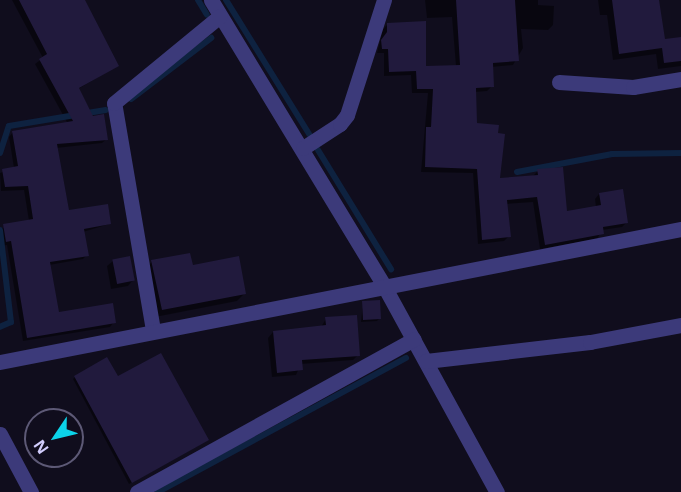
<!DOCTYPE html>
<style>
body{margin:0}
#map{position:relative;width:681px;height:492px;overflow:hidden;background:#100d1d;font-family:"Noto Sans",sans-serif}
div>[style]{position:absolute}
[style*='--x']{left:calc(var(--x)*1px);top:calc(var(--y)*1px);width:calc(var(--w)*1px);rotate:calc(var(--a)*1deg)}
.shadow>*{inset:0;background:#0007}
.stream>*{height:6px;margin:-3px;padding:0 3px;transform-origin:3px;border-radius:3px;background:#0e2240}
.building>*{inset:0;background:#211a3d;transform-origin:0 0}
.minor>*{height:15px;margin:-7.5px;padding:0 7.5px;transform-origin:7.5px;border-radius:7.5px;background:#3c3a7a}
span{translate:-50% -50%;white-space:nowrap;text-align:center;line-height:1.15;-webkit-text-stroke:5px #100d1d;paint-order:stroke}
.north{position:absolute;left:24px;top:408px;width:60px;height:60px;box-sizing:border-box;background:#100d1d;border:2px solid #5d5976;border-radius:50%;rotate:235deg;font-size:16px;font-weight:700;line-height:24px;text-align:center;color:#d1ccfc}
.north::after{content:'';display:block;margin:auto;width:21px;height:27px;background:#0cd3e9;clip-path:polygon(50% 0,100% 100%,50% 72%,0 100%)}
</style>
<div id="map">
<div class="shadow">
<div style="clip-path:polygon(12px 0,83px 0,117px 66px,78px 89px,107px 139px,102px 143px,56px 148px,67px 212px,109px 224px,83px 232px,87px 255px,83px 259px,49px 265px,57px 313px,114px 322px,110px 327px,23px 341px,7px 245px,2px 246px,0 229px,29px 221px,24px 190px,1px 191px,0 173px,14px 168px,9px 137px,13px 132px,68px 124px,35px 64px,43px 58px)"></div>
<div style="clip-path:polygon(425px 0,538px 0,538px 5px,554px 6px,553px 25px,548px 30px,521px 29px,523px 48px,513px 65px,491px 67px,492px 86px,487px 91px,475px 92px,476px 124px,498px 180px,533px 176px,538px 171px,566px 212px,596px 207px,595px 199px,599px 194px,627px 222px,622px 227px,602px 230px,597px 239px,540px 249px,533px 202px,506px 204px,509px 236px,504px 241px,478px 244px,473px 173px,421px 172px,428px 93px,412px 93px,411px 75px,384px 76px,384px 53px,377px 53px,383px 29px,388px 24px,425px 67px,456px 66px,452px 17px,427px 18px)"></div>
<div style="clip-path:polygon(598px 0,658px 0,663px 41px,681px 39px,681px 66px,658px 69px,656px 54px,613px 60px,607px 15px,600px 15px)"></div>
<div style="clip-path:polygon(113px 261px,133px 280px,128px 286px,111px 289px,107px 266px)"></div>
<div style="clip-path:polygon(152px 262px,191px 267px,244px 294px,237px 301px,155px 317px,144px 269px)"></div>
<div style="clip-path:polygon(363px 303px,380px 318px,377px 321px,361px 322px)"></div>
<div style="clip-path:polygon(326px 319px,358px 355px,353px 360px,301px 364px,296px 375px,272px 377px,268px 338px,273px 332px,321px 327px)"></div>
<div style="clip-path:polygon(75px 377px,117px 378px,208px 440px,129px 484px,73px 379px)"></div>
</div>
<div class="stream">
<div style="--x:198;--y:0;--w:17;--a:59"></div>
<div style="--x:226;--y:0;--w:158;--a:58.2"></div>
<div style="--x:131;--y:99;--w:101;--a:-37.3"></div>
<div style="--x:318;--y:150;--w:140;--a:58.5"></div>
<div style="--x:0;--y:153;--w:28;--a:-72"></div>
<div style="--x:9;--y:126;--w:98;--a:-9.4"></div>
<div style="--x:517;--y:172;--w:97;--a:-10.7"></div>
<div style="--x:612;--y:154;--w:69;--a:-0.8"></div>
<div style="--x:0;--y:230;--w:93;--a:83.2"></div>
<div style="--x:11;--y:322;--w:12;--a:156"></div>
<div style="--x:158;--y:492;--w:282;--a:-28.4"></div>
</div>
<div class="building">
<div style="clip-path:polygon(19px 0,85px 0,119px 66px,79px 88px,93px 116px,104px 114px,108px 140px,57px 144px,69px 210px,108px 204px,111px 224px,84px 229px,89px 256px,50px 262px,59px 312px,113px 303px,116px 323px,27px 338px,11px 241px,6px 242px,3px 224px,33px 219px,28px 186px,5px 187px,2px 169px,18px 166px,12px 131px,73px 121px,39px 59px,47px 54px)"></div>
<div style="clip-path:polygon(456px 0,515px 0,519px 61px,493px 63px,494px 87px,476px 88px,477px 123px,499px 125px,498px 133px,505px 134px,500px 178px,538px 175px,537px 169px,563px 167px,567px 211px,601px 205px,599px 193px,623px 189px,628px 223px,603px 227px,604px 234px,545px 245px,537px 197px,507px 200px,511px 237px,482px 240px,477px 169px,425px 167px,426px 127px,431px 127px,433px 89px,417px 89px,416px 71px,389px 72px,388px 49px,382px 49px,381px 40px,387px 32px,387px 23px,426px 21px,426px 66px,460px 65px)"></div>
<div style="clip-path:polygon(612px 0,659px 0,665px 39px,681px 37px,681px 61px,664px 63px,662px 48px,619px 54px)"></div>
<div style="clip-path:polygon(190px 253px,193px 265px,239px 256px,246px 294px,162px 310px,151px 260px)"></div>
<div style="left:130px;top:256px;width:25px;height:18px;rotate:79deg"></div>
<div style="left:380px;top:300px;width:19px;height:18px;rotate:87deg"></div>
<div style="clip-path:polygon(357px 315px,360px 356px,302px 360px,303px 370px,277px 373px,273px 331px,326px 325px,325px 317px)"></div>
<div style="clip-path:polygon(161px 353px,209px 440px,132px 483px,74px 376px,107px 357px,118px 376px)"></div>
</div>
<div class="minor">
<div style="--x:211;--y:0;--w:334;--a:58.8"></div>
<div style="--x:384;--y:286;--w:235;--a:61.3"></div>
<div style="--x:559;--y:82;--w:74;--a:3.9"></div>
<div style="--x:633;--y:87;--w:49;--a:-9.5"></div>
<div style="--x:303;--y:148;--w:44;--a:-33"></div>
<div style="--x:340;--y:124;--w:11;--a:-52"></div>
<div style="--x:347;--y:115;--w:121;--a:-72.2"></div>
<div style="--x:153;--y:330;--w:230;--a:-99.7"></div>
<div style="--x:114;--y:103;--w:137;--a:-39.4"></div>
<div style="--x:426;--y:361;--w:165;--a:-6.6"></div>
<div style="--x:590;--y:342;--w:93;--a:-10.6"></div>
<div style="--x:0;--y:362;--w:694;--a:-11.05"></div>
<div style="--x:0;--y:434;--w:66;--a:61.9"></div>
<div style="--x:137;--y:492;--w:316;--a:-28.9"></div>
</div>
<div class="north">N</div>
</div>
